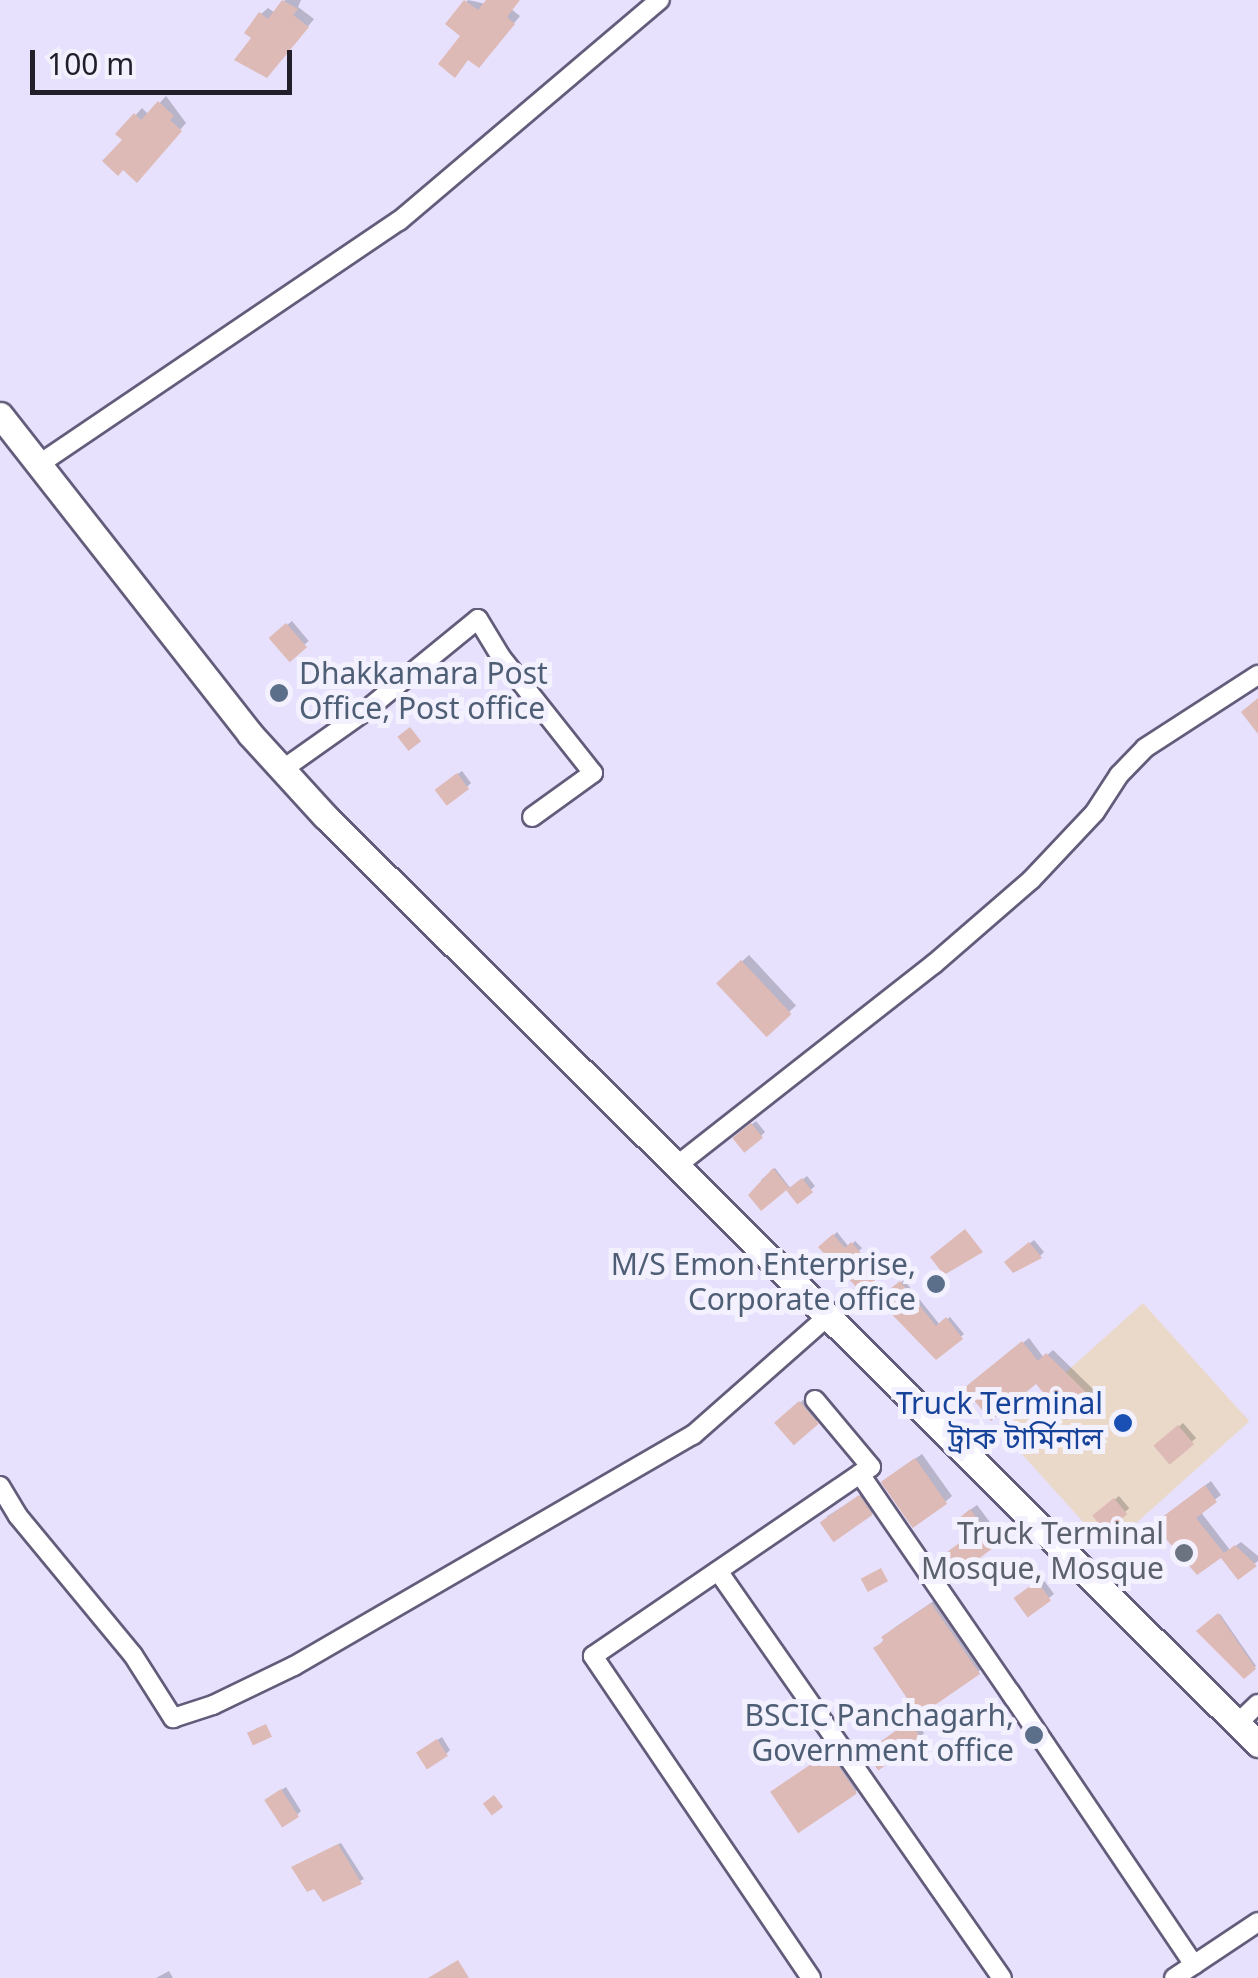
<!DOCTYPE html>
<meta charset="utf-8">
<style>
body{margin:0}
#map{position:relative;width:1258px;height:1978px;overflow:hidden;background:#e7e1fd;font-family:Georgia,"Noto Sans Bengali",serif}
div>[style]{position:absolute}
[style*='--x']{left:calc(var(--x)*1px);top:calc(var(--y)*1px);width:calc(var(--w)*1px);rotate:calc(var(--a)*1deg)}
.industrial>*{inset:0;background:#ead9c8;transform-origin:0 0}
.shadow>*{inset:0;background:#0003;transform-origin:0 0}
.building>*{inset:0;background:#debab6;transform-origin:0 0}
.roads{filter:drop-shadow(2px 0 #635c7a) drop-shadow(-2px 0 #635c7a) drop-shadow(0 2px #635c7a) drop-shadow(0 -2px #635c7a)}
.minor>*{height:18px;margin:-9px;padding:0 9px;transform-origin:9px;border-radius:9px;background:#fff}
.highway>*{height:25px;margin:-12.5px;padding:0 12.5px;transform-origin:12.5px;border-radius:12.5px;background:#fff}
.dots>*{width:28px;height:28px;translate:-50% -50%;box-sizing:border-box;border:5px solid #f4f1ff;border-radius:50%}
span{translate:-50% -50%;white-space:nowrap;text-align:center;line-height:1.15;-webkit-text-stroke:10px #f4f1ff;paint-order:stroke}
.service-label{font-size:30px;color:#4e5e75}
.left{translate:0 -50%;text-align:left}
.right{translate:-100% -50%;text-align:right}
.transit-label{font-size:30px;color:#164399}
.worship-label{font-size:30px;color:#5b616d}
.scale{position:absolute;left:30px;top:50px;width:262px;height:45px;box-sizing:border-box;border:5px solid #221f2b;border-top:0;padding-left:12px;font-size:30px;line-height:35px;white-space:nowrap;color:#221f2b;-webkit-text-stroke:8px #f4f1ff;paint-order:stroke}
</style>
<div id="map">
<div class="industrial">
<div style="left:1143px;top:1303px;width:159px;height:191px;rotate:48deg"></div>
</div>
<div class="shadow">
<div style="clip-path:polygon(285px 0,301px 0,298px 7px,314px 19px,274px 68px,254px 38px,261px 14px,268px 8px,275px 13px)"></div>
<div style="clip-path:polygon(468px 0,486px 4px,489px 0,518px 0,511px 9px,520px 16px,485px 58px,449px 24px)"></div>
<div style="clip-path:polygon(166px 96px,186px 123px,143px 173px,119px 134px,142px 108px,149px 115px)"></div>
<div style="left:292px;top:621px;width:26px;height:25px;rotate:50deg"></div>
<div style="clip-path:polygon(462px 771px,471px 783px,467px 787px,442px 785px)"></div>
<div style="left:749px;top:955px;width:69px;height:40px;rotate:47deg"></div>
<div style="clip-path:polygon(756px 1121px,765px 1132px,761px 1136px,739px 1135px)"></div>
<div style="clip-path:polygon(775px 1168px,791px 1189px,807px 1176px,815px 1186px,798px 1201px,787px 1186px,765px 1185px,761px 1180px)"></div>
<div style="clip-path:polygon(837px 1232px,849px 1247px,855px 1241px,862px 1248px,856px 1254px,877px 1277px,863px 1291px,821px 1247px)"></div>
<div style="clip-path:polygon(1034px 1240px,1044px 1252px,1040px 1256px,1011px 1258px)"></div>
<div style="clip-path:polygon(904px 1280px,940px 1325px,950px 1317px,964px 1334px,936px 1357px,880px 1299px)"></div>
<div style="clip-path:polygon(1029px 1338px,1044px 1358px,1053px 1350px,1095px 1391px,1090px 1396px,1037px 1381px,973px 1383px)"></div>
<div style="left:804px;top:1399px;width:25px;height:35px;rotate:48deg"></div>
<div style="left:1183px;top:1423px;width:20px;height:35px;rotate:49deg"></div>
<div style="clip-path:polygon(922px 1454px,952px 1496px,945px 1502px,891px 1476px)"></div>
<div style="clip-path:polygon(1211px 1481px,1221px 1495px,1200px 1511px,1230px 1550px,1241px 1542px,1258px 1556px,1258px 1561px,1238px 1576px,1221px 1554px,1161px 1519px)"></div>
<div style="clip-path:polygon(864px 1493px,875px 1509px,872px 1513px,826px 1517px)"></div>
<div style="left:1119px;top:1496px;width:16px;height:31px;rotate:50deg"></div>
<div style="clip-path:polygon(977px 1505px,1001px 1537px,995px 1543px,972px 1534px,966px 1513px)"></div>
<div style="clip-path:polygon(1042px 1578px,1054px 1594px,1028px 1614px,1020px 1595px)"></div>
<div style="clip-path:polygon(941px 1596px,987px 1663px,978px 1672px,876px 1649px,894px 1628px)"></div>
<div style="clip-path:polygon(1220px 1614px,1256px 1666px,1244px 1676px,1199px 1631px)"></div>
<div style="clip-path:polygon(914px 1719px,924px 1733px,920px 1737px,872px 1748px)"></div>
<div style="clip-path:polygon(442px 1737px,450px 1750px,446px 1754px,424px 1749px)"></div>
<div style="clip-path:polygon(837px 1748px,862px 1785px,855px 1792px,780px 1786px)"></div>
<div style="clip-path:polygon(286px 1787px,301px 1811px,297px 1815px,272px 1796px)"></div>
<div style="clip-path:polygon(341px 1843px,364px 1879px,324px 1899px,297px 1865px)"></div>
<div style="clip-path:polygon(169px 1971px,173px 1978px,156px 1978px)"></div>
</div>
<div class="building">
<div style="clip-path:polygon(282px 0,298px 9px,293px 15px,309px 27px,267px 78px,234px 60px,251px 38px,244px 33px,259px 12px,268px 19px)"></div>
<div style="clip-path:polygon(464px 0,478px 10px,486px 0,520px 0,507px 17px,515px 24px,479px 68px,468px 60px,455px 78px,438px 64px,460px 36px,445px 24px)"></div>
<div style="clip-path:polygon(158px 101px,174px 116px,170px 120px,182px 131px,137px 183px,123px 170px,118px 176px,102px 161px,122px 140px,115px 134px,134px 113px,141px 120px)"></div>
<div style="left:286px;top:623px;width:32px;height:23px;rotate:49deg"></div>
<div style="clip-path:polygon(1258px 698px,1258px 734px,1241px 712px)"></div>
<div style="left:410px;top:727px;width:18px;height:16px;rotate:52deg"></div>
<div style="left:457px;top:773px;width:20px;height:28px;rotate:53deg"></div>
<div style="left:741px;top:960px;width:74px;height:34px;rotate:47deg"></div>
<div style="left:751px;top:1123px;width:19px;height:24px;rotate:51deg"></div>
<div style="clip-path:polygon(773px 1168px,789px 1188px,761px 1211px,748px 1195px)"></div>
<div style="left:802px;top:1178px;width:18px;height:20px;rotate:52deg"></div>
<div style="clip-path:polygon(965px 1229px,983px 1252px,944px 1275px,930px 1257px)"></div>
<div style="clip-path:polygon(833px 1234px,845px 1248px,851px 1242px,861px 1253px,855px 1259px,876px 1282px,863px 1294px,818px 1247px)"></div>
<div style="clip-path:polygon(1029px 1242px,1042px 1258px,1013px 1273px,1004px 1262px)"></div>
<div style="clip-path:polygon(900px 1281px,936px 1326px,946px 1317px,963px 1339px,936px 1360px,877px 1299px)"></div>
<div style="clip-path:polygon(1022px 1341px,1038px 1361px,1046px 1353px,1092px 1398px,1066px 1420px,1036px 1384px,991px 1421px,964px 1388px)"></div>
<div style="left:799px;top:1401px;width:30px;height:33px;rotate:49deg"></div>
<div style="left:1178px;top:1425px;width:25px;height:32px;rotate:50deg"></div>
<div style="left:915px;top:1458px;width:56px;height:42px;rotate:55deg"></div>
<div style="clip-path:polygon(1205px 1485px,1217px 1502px,1196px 1518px,1224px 1553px,1235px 1545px,1257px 1566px,1238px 1580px,1221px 1558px,1197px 1575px,1153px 1524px)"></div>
<div style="left:859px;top:1495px;width:24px;height:48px;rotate:55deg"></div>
<div style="left:1114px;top:1498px;width:21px;height:28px;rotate:51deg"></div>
<div style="clip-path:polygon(970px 1509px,997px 1545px,949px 1581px,935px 1561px,970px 1535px,958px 1519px)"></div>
<div style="left:881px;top:1568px;width:15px;height:23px;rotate:62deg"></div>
<div style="left:1037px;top:1581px;width:24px;height:29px;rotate:54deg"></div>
<div style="clip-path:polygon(931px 1603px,980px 1674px,919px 1716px,873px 1648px,884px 1641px,881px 1637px)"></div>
<div style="clip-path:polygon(1218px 1613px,1256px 1669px,1244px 1679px,1196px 1631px)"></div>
<div style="left:909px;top:1721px;width:22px;height:54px;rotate:54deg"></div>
<div style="left:266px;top:1724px;width:14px;height:21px;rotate:65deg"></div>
<div style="left:437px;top:1739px;width:20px;height:25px;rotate:57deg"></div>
<div style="left:829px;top:1752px;width:50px;height:71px;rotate:56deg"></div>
<div style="left:281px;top:1789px;width:33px;height:20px;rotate:57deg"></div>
<div style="left:494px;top:1795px;width:15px;height:14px;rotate:53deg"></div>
<div style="clip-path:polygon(338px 1844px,362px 1884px,323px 1902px,314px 1889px,307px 1892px,291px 1867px)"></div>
<div style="clip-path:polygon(458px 1960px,469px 1978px,428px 1978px)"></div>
</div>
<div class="roads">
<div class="minor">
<div style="--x:38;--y:465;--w:436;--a:-34.1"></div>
<div style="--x:399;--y:221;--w:342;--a:-40.3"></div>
<div style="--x:282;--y:770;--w:100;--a:-35.3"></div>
<div style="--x:364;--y:712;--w:147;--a:-39.2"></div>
<div style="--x:478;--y:619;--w:44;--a:58.8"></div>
<div style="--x:501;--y:657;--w:148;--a:51.6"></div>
<div style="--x:593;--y:773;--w:75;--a:144.2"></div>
<div style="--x:675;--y:1167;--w:329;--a:-38.1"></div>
<div style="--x:934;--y:964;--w:128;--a:-40.9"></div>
<div style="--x:1031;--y:880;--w:93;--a:-46.7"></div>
<div style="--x:1095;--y:812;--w:44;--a:-57"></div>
<div style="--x:1119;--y:775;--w:37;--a:-46"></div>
<div style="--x:1145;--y:748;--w:135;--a:-32.9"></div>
<div style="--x:815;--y:1400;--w:87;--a:50.1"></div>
<div style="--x:871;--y:1467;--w:13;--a:148"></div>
<div style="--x:0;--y:1486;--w:35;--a:59"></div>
<div style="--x:18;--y:1516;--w:180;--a:50.4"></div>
<div style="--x:133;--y:1655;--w:75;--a:57.6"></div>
<div style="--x:173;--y:1718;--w:42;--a:-18"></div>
<div style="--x:213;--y:1705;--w:90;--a:-25.7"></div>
<div style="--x:294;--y:1666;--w:461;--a:-30.1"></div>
<div style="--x:693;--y:1435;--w:179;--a:-41.4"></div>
<div style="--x:718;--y:1571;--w:496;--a:55.1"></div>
<div style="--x:1010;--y:1692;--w:329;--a:56"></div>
<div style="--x:1237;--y:1724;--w:29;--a:-44"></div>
<div style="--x:811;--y:1978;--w:389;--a:-124.1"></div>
<div style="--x:593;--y:1656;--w:323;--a:-34.3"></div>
<div style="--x:860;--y:1474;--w:272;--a:55.5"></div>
<div style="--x:1174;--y:1978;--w:101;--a:-33.7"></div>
</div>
<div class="highway">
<div style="--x:0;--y:415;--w:405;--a:51.9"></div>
<div style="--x:250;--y:734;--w:111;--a:47.6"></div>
<div style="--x:325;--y:816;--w:1316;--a:44.85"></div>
</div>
</div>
<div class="dots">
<div style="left:279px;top:693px;background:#5c6f8a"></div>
<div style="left:936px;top:1284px;background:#5c6f8a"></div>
<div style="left:1123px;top:1423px;background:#1a4fb4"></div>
<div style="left:1184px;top:1553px;background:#6b7280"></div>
<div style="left:1034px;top:1735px;background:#5c6f8a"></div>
</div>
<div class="service-label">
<span class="left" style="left:299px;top:693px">Dhakkamara Post<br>Office, Post office</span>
<span class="right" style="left:916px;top:1284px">M/S Emon Enterprise,<br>Corporate office</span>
<span class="right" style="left:1014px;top:1735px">BSCIC Panchagarh,<br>Government office</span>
</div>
<div class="transit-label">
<span class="right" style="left:1103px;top:1423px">Truck Terminal<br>ট্রাক টার্মিনাল</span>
</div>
<div class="worship-label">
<span class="right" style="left:1164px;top:1553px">Truck Terminal<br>Mosque, Mosque</span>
</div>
<div class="scale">100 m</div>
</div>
